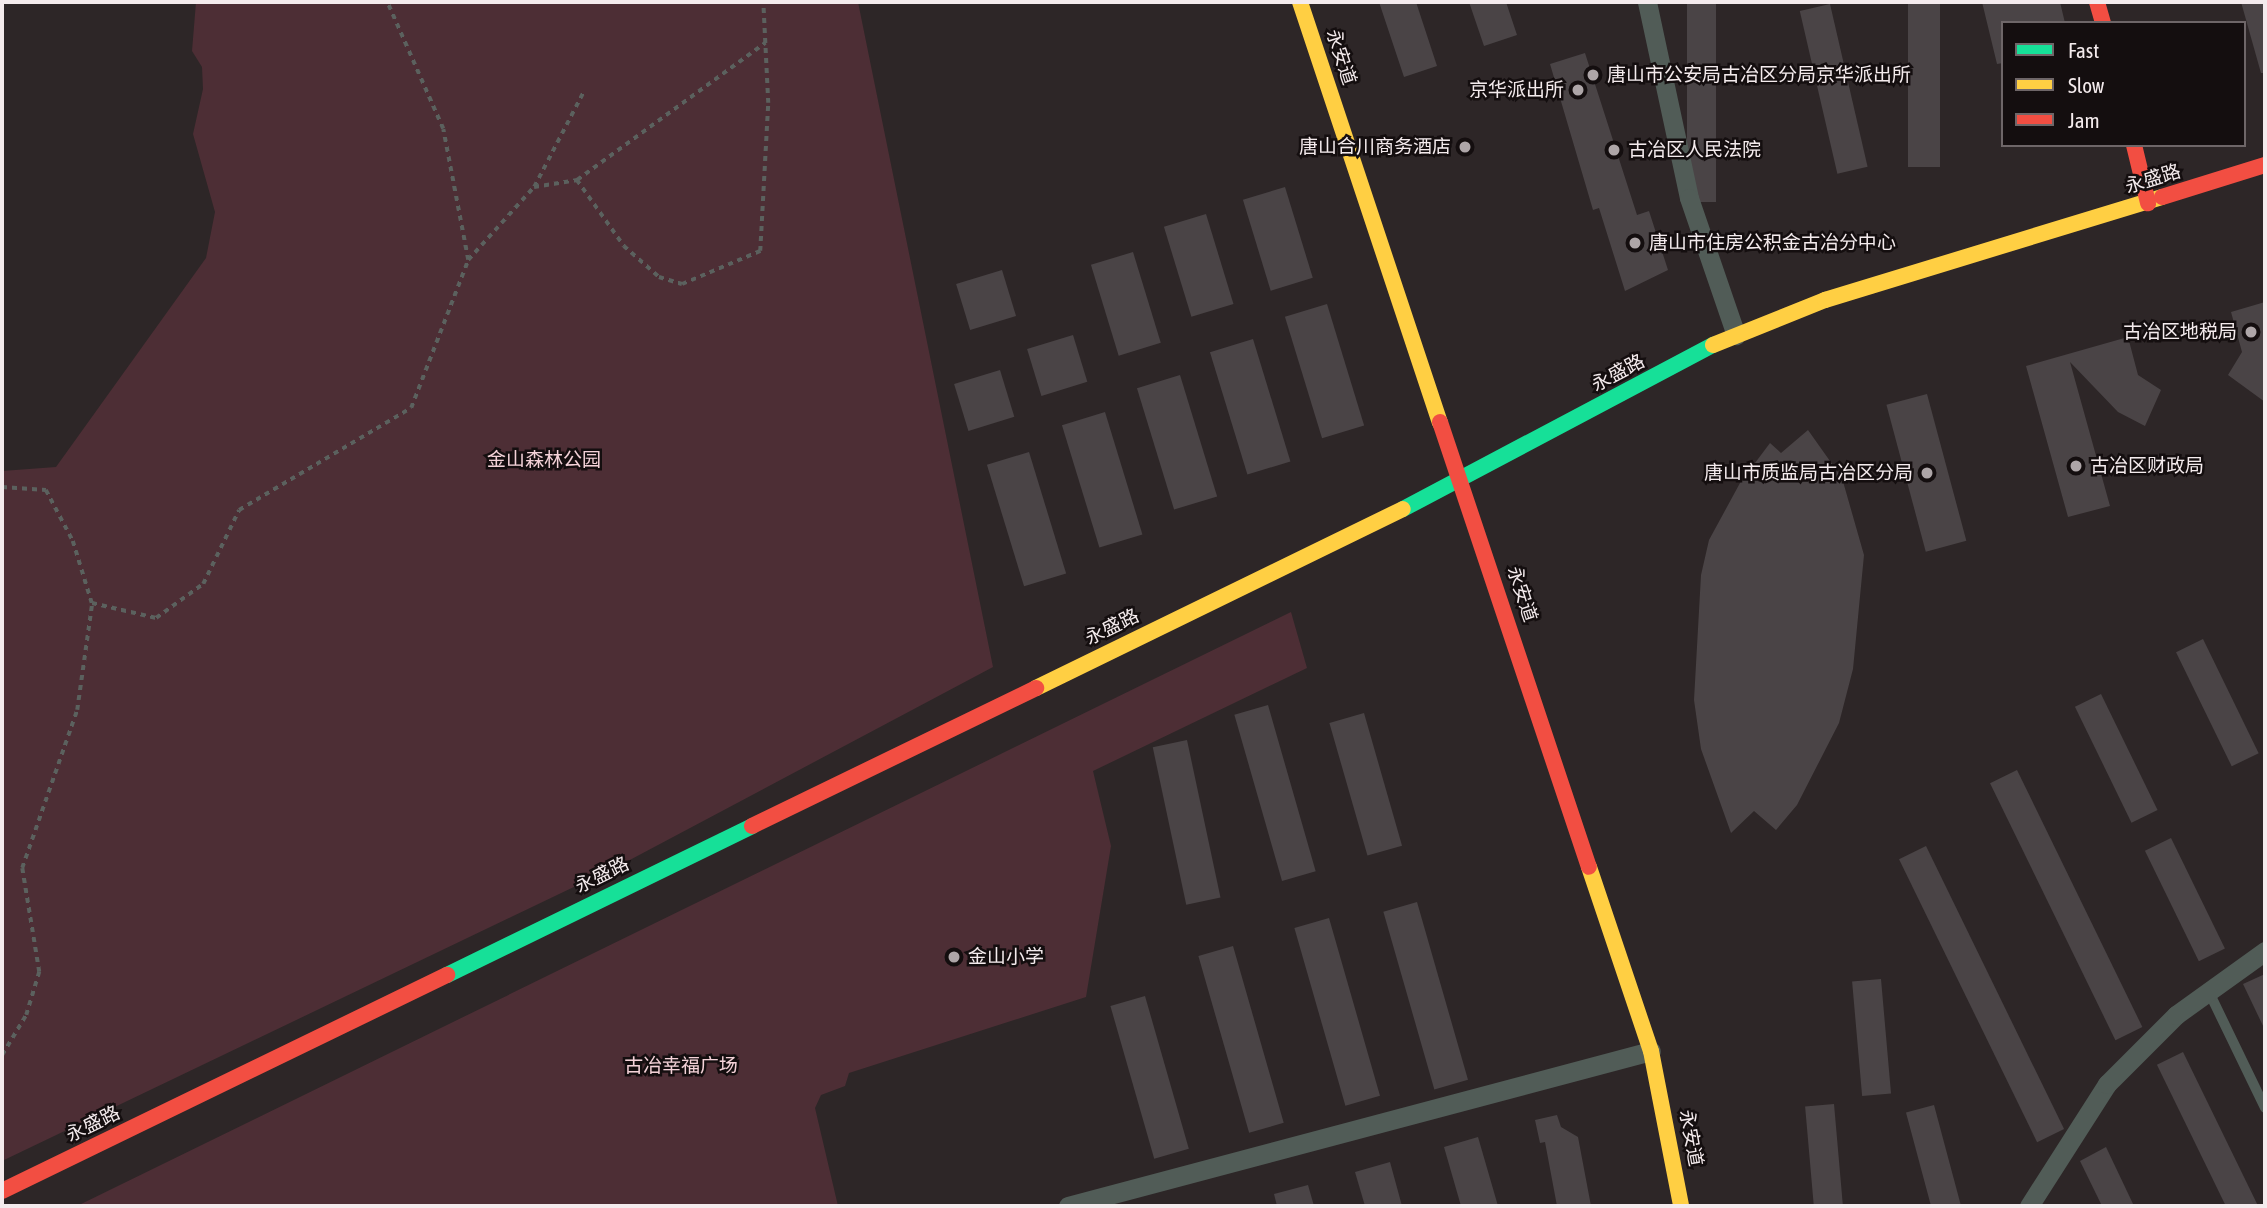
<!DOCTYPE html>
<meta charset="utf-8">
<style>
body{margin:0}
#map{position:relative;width:2267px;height:1208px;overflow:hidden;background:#2d2627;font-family:"Asap Condensed","Noto Sans SC",sans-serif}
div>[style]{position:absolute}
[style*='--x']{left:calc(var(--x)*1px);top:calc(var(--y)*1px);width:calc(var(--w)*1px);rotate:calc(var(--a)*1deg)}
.green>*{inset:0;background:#4d2e35}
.building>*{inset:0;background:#4a4446;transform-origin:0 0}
.path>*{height:3.5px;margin-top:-1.75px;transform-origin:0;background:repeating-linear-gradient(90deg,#5b615e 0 5px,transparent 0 10px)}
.lane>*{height:10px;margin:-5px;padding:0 5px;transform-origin:5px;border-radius:5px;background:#515c57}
.street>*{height:19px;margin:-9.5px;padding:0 9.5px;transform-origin:9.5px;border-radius:9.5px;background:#515c57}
.fast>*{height:16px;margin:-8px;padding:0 8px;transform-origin:8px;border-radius:8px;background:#16e098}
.slow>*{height:16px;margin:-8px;padding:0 8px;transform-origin:8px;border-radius:8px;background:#ffcf43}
.jam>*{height:16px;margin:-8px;padding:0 8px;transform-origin:8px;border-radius:8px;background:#f24e42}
.dots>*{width:19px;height:19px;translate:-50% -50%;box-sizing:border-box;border:4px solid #140e0f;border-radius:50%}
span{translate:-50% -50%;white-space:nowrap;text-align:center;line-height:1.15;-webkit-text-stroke:5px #140e0f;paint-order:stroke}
.street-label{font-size:19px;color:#f4ebed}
.poi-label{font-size:19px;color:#f4ebed}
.left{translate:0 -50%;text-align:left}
.right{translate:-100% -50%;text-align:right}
.park-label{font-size:19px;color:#f4d2d8}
.frame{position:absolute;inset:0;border:4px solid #f4ebed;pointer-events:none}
.legend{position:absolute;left:2001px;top:21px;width:245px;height:126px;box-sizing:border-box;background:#140e0f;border:2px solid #6e6668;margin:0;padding:9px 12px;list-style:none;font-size:21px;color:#f4ebed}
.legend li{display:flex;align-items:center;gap:14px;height:35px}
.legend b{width:35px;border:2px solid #6e6668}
</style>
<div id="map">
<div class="green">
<div style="clip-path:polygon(196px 2px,858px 2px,993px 667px,626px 862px,2px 1161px,2px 471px,56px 467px,206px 258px,215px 212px,193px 134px,203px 89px,202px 67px,192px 51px)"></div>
<div style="clip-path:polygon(1291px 612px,1307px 668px,1093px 771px,1111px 846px,1086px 997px,849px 1073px,845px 1086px,821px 1095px,815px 1108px,838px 1206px,77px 1206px)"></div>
</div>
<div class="building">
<div style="clip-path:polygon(1379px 2px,1416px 2px,1437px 66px,1404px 77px)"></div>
<div style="clip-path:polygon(1469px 2px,1506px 2px,1517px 35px,1484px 46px)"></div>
<div style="left:1687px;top:2px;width:29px;height:200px"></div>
<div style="left:1908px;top:2px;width:32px;height:165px"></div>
<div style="clip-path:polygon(1982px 2px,2060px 2px,2065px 23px,2003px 23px,2003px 63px,1997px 64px)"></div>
<div style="clip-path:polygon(2241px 2px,2265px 2px,2265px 73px,2261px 73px)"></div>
<div style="left:1830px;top:4px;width:167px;height:31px;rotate:77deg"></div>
<div style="clip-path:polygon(1585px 53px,1637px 215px,1649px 211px,1668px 270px,1625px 291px,1599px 208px,1593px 210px,1550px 64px)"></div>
<div style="left:1285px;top:187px;width:95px;height:44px;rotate:73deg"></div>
<div style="left:1206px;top:214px;width:94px;height:44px;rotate:73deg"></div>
<div style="left:1133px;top:252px;width:95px;height:44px;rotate:73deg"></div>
<div style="left:1002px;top:270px;width:48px;height:48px;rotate:73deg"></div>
<div style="clip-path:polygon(2265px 302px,2265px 402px,2228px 375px,2242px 352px,2231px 312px)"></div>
<div style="left:1327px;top:304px;width:127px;height:44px;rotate:73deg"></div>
<div style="left:1073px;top:335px;width:49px;height:48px;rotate:73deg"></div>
<div style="clip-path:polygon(2128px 337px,2138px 375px,2161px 390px,2145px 426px,2118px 412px,2070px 362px,2110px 506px,2068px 517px,2026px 366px)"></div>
<div style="left:1253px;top:339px;width:128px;height:45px;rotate:73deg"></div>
<div style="left:1000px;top:370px;width:49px;height:48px;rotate:73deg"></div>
<div style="left:1180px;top:375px;width:127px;height:45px;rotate:73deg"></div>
<div style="left:1927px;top:394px;width:152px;height:42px;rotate:75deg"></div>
<div style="left:1105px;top:412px;width:128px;height:45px;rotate:73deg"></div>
<div style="clip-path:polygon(1808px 430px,1842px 478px,1864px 555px,1853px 669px,1839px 723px,1797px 805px,1776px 830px,1754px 811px,1731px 833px,1701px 749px,1694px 700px,1701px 575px,1709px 540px,1740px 483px,1770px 443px,1781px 453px)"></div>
<div style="left:1029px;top:452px;width:127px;height:44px;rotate:73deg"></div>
<div style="left:2203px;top:639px;width:127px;height:30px;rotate:64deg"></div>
<div style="left:2101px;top:694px;width:129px;height:29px;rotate:64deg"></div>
<div style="left:1268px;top:705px;width:173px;height:35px;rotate:74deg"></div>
<div style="left:1364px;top:713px;width:138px;height:36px;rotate:74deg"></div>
<div style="left:1187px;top:740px;width:161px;height:35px;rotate:78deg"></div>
<div style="left:2017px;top:770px;width:286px;height:30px;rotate:64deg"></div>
<div style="left:2171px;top:838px;width:123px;height:29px;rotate:64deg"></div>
<div style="left:1926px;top:846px;width:315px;height:30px;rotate:64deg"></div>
<div style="left:1417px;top:902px;width:185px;height:35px;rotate:74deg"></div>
<div style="left:1329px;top:918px;width:185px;height:36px;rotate:74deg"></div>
<div style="left:1233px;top:946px;width:184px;height:36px;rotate:74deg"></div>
<div style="clip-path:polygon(2265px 974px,2265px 1030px,2243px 984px)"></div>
<div style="left:1881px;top:979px;width:115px;height:29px;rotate:85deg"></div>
<div style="left:1145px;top:996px;width:159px;height:36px;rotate:74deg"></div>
<div style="left:2183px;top:1052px;width:171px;height:29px;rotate:64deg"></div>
<div style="left:1834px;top:1104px;width:102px;height:29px;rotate:85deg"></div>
<div style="left:1934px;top:1105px;width:105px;height:29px;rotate:75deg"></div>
<div style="clip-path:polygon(1557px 1115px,1561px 1127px,1578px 1137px,1591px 1206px,1557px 1206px,1545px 1142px,1540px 1143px,1535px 1120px)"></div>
<div style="clip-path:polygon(1478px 1137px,1498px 1206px,1461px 1206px,1444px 1147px)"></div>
<div style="clip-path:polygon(2106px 1147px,2134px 1206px,2102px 1206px,2080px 1161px)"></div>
<div style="clip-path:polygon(1390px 1162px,1402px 1206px,1365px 1206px,1355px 1172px)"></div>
<div style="clip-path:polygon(1308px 1185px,1314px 1206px,1277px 1206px,1274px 1194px)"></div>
</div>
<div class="path">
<div style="--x:577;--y:180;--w:233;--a:-36.1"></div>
<div style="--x:534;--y:187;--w:106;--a:-62.5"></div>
<div style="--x:468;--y:260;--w:98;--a:-47.9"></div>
<div style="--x:534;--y:187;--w:44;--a:-9.2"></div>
<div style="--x:577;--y:180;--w:81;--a:54.5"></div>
<div style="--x:624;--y:246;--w:47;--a:41.5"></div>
<div style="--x:659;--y:277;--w:24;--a:17"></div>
<div style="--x:682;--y:284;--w:85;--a:-22.9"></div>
<div style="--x:760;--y:251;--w:148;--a:-86.9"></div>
<div style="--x:768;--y:103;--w:101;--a:-92.8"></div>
<div style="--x:2;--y:487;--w:44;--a:3.9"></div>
<div style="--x:46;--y:490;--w:58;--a:62.1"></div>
<div style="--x:73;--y:541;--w:65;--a:73"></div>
<div style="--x:92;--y:603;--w:66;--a:13.2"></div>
<div style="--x:156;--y:618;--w:58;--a:-35.9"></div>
<div style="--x:203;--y:584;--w:82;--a:-64.1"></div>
<div style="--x:239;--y:510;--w:200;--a:-30.7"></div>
<div style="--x:411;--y:408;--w:159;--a:-68.9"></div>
<div style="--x:468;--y:260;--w:133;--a:-100.8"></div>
<div style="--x:443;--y:129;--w:139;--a:-113.8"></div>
<div style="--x:2;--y:1055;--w:47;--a:-59"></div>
<div style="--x:26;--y:1015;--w:45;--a:-73.2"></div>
<div style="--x:39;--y:972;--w:105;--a:-99.3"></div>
<div style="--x:22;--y:868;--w:167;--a:-70.8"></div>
<div style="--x:77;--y:710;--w:108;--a:-82"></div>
</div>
<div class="lane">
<div style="--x:2208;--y:990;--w:131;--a:64.2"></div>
</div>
<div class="street">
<div style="--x:1647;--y:2;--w:200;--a:77.9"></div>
<div style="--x:1689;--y:198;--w:145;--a:71.1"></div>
<div style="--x:1068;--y:1206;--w:603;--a:-14.89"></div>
<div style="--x:2029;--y:1206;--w:145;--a:-57.4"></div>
<div style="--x:2107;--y:1084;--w:98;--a:-45"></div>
<div style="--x:2176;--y:1015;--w:110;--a:-35.7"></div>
</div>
<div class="fast">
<div style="--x:1403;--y:509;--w:351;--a:-27.9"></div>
<div style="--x:447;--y:975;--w:339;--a:-26"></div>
</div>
<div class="slow">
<div style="--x:1300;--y:2;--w:443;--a:71.6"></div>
<div style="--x:1713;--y:345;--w:121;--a:-21.9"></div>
<div style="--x:1825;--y:300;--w:352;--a:-17"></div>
<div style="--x:1036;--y:688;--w:408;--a:-26"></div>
<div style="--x:1589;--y:867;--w:194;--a:71.4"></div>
<div style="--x:1651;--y:1051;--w:158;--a:79"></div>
</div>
<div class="jam">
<div style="--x:2097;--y:2;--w:22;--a:74"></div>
<div style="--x:2134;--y:145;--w:60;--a:76.4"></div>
<div style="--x:2162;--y:197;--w:108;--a:-17.3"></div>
<div style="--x:1440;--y:422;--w:469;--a:71.5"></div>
<div style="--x:752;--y:826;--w:316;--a:-25.9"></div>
<div style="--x:2;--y:1191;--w:495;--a:-25.9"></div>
</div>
<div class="dots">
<div style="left:1593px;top:75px;background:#aea6a8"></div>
<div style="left:1578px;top:90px;background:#aea6a8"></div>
<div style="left:1465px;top:147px;background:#aea6a8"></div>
<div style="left:1614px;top:150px;background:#aea6a8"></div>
<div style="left:1635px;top:243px;background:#aea6a8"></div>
<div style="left:2251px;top:332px;background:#aea6a8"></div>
<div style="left:2076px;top:466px;background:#aea6a8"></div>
<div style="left:1927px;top:473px;background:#aea6a8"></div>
<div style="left:954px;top:957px;background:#aea6a8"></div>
</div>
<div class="street-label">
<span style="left:1341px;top:57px;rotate:72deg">永安道</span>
<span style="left:2153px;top:179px;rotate:-17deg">永盛路</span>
<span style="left:1618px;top:373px;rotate:-28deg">永盛路</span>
<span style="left:1522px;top:594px;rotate:72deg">永安道</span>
<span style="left:1112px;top:627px;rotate:-26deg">永盛路</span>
<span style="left:602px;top:875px;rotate:-26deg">永盛路</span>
<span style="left:93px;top:1124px;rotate:-26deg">永盛路</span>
<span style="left:1691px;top:1138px;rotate:80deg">永安道</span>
</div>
<div class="poi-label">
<span class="left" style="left:1607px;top:75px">唐山市公安局古冶区分局京华派出所</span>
<span class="right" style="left:1564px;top:90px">京华派出所</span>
<span class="right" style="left:1451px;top:147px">唐山合川商务酒店</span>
<span class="left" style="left:1628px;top:150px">古冶区人民法院</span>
<span class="left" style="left:1649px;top:243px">唐山市住房公积金古冶分中心</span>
<span class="right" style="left:2237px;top:332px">古冶区地税局</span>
<span class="left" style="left:2090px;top:466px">古冶区财政局</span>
<span class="right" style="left:1913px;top:473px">唐山市质监局古冶区分局</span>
<span class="left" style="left:968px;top:957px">金山小学</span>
</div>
<div class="park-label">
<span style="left:544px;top:460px">金山森林公园</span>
<span style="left:681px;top:1066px">古冶幸福广场</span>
</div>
<div class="frame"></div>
<ul class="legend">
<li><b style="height:9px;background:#16e098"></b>Fast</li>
<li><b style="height:9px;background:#ffcf43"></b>Slow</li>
<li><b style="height:9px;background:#f24e42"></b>Jam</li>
</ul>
</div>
